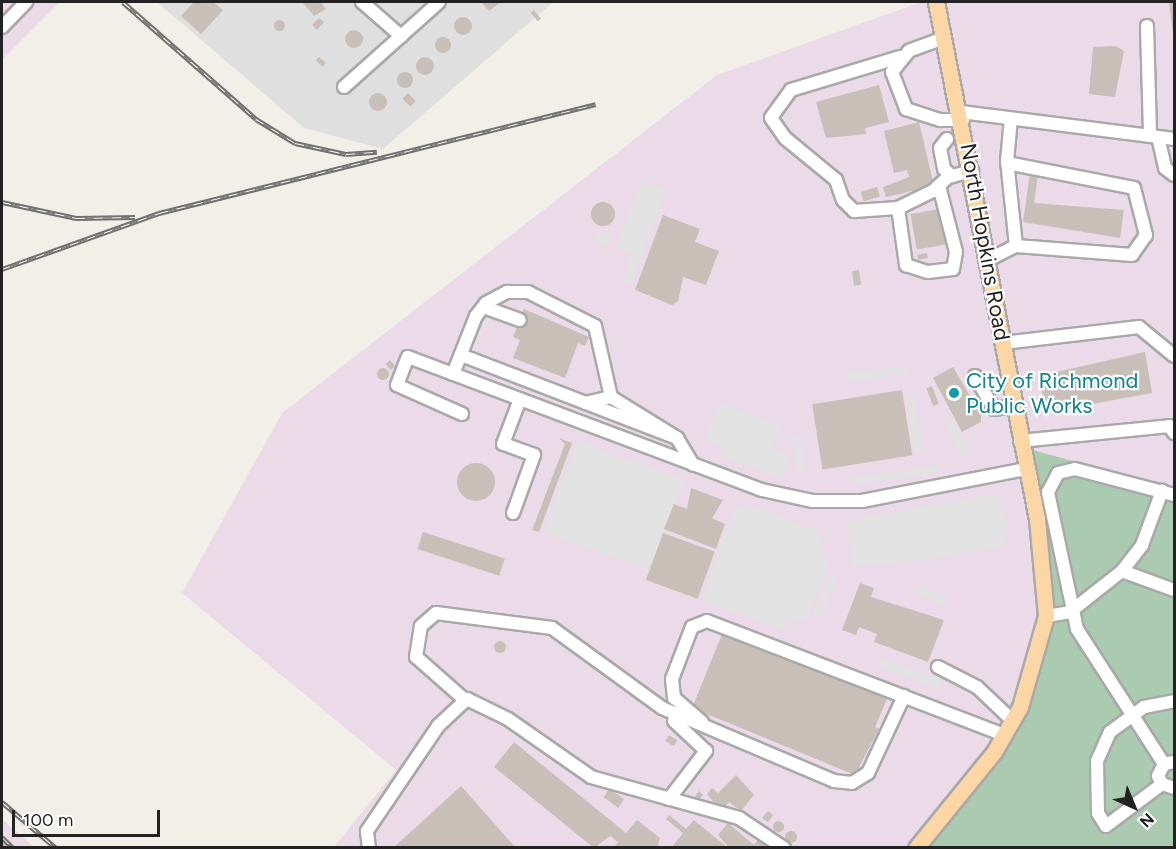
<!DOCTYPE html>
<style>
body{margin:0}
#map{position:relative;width:1176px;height:849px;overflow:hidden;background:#f2efe9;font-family:Figtree,sans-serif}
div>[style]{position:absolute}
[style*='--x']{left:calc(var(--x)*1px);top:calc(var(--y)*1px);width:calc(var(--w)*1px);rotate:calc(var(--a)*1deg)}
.residential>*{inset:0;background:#e0dfdf}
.industrial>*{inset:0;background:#ebdbe8}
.cemetery>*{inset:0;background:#aacbaf}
.parking>*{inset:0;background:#e2e2e2;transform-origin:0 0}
.round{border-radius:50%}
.building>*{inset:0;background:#c7bfb8;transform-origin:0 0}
.roads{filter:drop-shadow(2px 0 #a9a9a9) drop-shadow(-2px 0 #a9a9a9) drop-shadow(0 2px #a9a9a9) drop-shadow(0 -2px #a9a9a9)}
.minor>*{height:12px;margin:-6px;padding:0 6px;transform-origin:6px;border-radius:6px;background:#fff}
.major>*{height:15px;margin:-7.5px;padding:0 7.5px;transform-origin:7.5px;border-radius:7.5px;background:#fcd6a4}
.rail>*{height:5px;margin-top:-2.5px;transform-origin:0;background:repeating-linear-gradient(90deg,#fff 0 9px,#707070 0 18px);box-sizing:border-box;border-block:2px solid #707070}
.dots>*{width:16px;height:16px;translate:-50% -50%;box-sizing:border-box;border:3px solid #fff;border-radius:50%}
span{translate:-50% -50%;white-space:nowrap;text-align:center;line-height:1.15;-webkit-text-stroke:4.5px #fff;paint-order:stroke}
.street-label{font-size:22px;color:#222}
.culture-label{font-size:22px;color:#0d838f}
.left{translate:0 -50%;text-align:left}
.frame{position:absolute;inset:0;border:3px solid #222;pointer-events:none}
.north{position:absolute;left:1104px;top:777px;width:60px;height:60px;-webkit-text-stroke:4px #fff;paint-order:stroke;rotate:136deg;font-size:16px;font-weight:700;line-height:24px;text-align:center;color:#222}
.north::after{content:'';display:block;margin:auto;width:21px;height:27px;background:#222;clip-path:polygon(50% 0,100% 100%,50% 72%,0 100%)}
.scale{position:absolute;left:12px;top:810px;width:148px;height:27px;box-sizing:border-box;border:3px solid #222;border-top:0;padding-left:8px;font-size:18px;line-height:21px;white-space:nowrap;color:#222;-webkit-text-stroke:4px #fff;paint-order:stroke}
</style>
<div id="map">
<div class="residential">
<div style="clip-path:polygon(157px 2px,553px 2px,383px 149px,304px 128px)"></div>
</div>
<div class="industrial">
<div style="clip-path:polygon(2px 2px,60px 2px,2px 60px)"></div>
<div style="clip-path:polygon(921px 2px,1174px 2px,1174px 489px,1022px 447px,1044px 622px,1015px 713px,918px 847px,334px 847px,396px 770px,182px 593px,282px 413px,717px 75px)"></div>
<div style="clip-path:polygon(2px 819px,34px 847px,2px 847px)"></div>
</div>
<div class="cemetery">
<div style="clip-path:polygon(1022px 447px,1174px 489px,1174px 847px,918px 848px,1015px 713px,1044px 622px)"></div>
</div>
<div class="parking">
<div style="clip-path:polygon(641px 180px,666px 190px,631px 284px,623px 281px,632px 254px,616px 248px)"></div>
<div class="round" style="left:596px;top:231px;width:14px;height:14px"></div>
<div style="left:907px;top:366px;width:8px;height:64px;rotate:83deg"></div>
<div style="left:914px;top:394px;width:57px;height:8px;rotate:81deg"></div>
<div style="clip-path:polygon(720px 403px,781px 426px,772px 449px,790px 455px,782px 479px,719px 455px,722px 447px,705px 440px)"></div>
<div style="clip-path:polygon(950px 416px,970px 451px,962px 456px,943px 420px)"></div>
<div style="left:800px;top:435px;width:36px;height:8px;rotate:81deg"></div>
<div style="left:577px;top:441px;width:114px;height:97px;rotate:20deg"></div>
<div style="left:938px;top:466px;width:7px;height:87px;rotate:82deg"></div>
<div style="clip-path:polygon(997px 494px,1010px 531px,1004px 533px,1005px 546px,919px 561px,852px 566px,847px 520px)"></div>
<div style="clip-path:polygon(747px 504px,819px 532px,827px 567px,807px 620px,786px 621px,783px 630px,702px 600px,736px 506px,745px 509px)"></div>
<div style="left:828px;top:575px;width:9px;height:42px;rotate:21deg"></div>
<div style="left:920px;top:585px;width:30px;height:8px;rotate:26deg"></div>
<div style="left:882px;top:658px;width:63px;height:9px;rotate:20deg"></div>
</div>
<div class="building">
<div style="clip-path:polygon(194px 2px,213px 2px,223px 10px,201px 34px,181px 16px)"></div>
<div style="clip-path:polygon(302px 2px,320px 2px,326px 9px,314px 16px)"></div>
<div style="clip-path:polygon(481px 2px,501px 2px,489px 11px)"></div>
<div style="clip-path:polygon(1169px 2px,1174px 2px,1174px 34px,1173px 34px)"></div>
<div style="left:534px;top:10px;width:11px;height:4px;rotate:52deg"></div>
<div class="round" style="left:454px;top:17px;width:18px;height:18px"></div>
<div style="clip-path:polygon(319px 18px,324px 22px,317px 30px,312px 25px)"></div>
<div class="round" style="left:273.5px;top:19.5px;width:11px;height:11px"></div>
<div class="round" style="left:345px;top:30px;width:18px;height:18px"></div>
<div class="round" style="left:435px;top:37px;width:16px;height:16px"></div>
<div style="clip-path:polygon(1116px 46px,1124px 51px,1115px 97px,1089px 94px,1093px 47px)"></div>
<div class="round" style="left:416px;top:57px;width:18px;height:18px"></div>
<div style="clip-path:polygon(319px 57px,326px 63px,322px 67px,316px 60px)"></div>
<div class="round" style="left:397px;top:72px;width:16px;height:16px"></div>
<div style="clip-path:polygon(879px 85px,889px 122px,865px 128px,866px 134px,826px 138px,816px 102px)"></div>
<div style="left:408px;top:93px;width:11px;height:8px;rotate:45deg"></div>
<div class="round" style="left:369px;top:93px;width:18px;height:18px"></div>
<div style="clip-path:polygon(919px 122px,934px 186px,886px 197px,883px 187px,909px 177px,907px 170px,894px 173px,884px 131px)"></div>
<div style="clip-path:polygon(1030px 173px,1038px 175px,1034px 203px,1124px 210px,1120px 238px,1023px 222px)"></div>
<div style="left:877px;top:187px;width:10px;height:17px;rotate:73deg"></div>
<div class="round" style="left:591px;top:202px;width:24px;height:24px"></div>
<div style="left:939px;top:209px;width:36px;height:29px;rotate:80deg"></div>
<div style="clip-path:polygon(663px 215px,700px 229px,695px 242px,719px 251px,706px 285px,683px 277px,678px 301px,672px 305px,635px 290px)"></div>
<div style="left:927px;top:253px;width:5px;height:10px;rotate:79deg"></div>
<div style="left:859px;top:270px;width:15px;height:7px;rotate:82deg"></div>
<div style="clip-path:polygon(524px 309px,589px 337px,585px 346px,578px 343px,565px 378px,513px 358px,520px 340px,513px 337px)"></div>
<div style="clip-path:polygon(1145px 352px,1152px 393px,1060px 410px,1059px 405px,1045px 407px,1039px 376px)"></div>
<div style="left:390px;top:360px;width:8px;height:6px;rotate:50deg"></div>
<div style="clip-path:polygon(953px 367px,981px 415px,981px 422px,962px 432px,933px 378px)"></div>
<div class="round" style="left:377px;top:368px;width:12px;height:12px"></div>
<div style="left:932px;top:386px;width:19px;height:6px;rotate:69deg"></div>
<div style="left:902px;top:390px;width:66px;height:91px;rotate:81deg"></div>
<div style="clip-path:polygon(559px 438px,572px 443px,539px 532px,532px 530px,565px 444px)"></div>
<div class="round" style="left:457px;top:463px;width:38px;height:38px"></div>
<div style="clip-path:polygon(691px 488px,723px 500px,712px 518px,725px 524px,716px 549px,664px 529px,674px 504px,687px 509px)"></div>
<div style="left:423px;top:532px;width:86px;height:18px;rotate:18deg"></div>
<div style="left:663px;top:533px;width:55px;height:50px;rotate:20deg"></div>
<div style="clip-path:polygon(860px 583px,874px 588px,871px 597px,944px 620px,928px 662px,874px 642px,877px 634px,859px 627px,856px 635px,842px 630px)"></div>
<div style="clip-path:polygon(723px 632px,887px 699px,875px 727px,879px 729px,855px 775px,692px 708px)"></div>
<div class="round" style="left:494px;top:641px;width:12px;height:12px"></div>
<div style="clip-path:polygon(669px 735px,677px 740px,674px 746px,665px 741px)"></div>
<div style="clip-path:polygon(514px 742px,626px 833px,637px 820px,660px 838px,657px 848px,614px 848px,618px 842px,610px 836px,594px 848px,494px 767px)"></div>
<div style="clip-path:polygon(736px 775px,754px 795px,741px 811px,729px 802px,721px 811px,707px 794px,712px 788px,718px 793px)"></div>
<div style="clip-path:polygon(461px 786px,516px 848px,393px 848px)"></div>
<div style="clip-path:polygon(609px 789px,624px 799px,618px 808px,604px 797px)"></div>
<div style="clip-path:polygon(699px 791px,703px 795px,699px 800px,695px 796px)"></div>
<div style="clip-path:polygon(768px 811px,773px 815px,768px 822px,762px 818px)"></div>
<div style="clip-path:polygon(669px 815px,686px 829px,694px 820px,728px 848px,671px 848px,683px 833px,666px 819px)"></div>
<div class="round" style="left:772.5px;top:820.5px;width:11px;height:11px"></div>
<div style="clip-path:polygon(728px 823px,754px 845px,759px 839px,769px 848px,729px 848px,718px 835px)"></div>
<div class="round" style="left:785px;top:831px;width:12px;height:12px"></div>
<div style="clip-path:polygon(2px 835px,16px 848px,2px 848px)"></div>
</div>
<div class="roads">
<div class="minor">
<div style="--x:362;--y:2;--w:52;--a:41.1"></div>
<div style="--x:1147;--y:26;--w:110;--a:88.4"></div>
<div style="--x:2;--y:27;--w:35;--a:-46"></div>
<div style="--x:944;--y:38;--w:37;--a:160"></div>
<div style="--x:909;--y:51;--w:27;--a:129"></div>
<div style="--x:892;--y:72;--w:40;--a:69"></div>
<div style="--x:906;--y:109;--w:36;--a:18"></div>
<div style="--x:940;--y:120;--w:23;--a:0"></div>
<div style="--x:900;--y:57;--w:114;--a:163.2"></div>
<div style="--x:791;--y:90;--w:34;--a:126"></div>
<div style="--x:771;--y:118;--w:24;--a:55"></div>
<div style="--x:785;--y:138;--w:66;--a:39.5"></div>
<div style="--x:836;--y:180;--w:21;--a:71"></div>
<div style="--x:843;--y:200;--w:16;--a:45"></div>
<div style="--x:854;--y:211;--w:44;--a:-3.9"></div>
<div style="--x:898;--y:208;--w:39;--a:-26"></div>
<div style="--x:933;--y:191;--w:23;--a:-43"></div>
<div style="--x:344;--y:87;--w:127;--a:-41.8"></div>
<div style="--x:961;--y:112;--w:215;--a:7.2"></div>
<div style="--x:1158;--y:137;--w:32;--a:77"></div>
<div style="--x:1165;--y:168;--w:11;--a:38"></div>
<div style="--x:947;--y:139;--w:11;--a:128"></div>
<div style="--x:940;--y:148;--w:21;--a:79"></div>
<div style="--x:944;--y:169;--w:11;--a:41"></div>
<div style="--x:952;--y:176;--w:21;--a:-14"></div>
<div style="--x:1007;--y:163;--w:129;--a:11.1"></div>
<div style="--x:1134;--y:188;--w:49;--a:75.7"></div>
<div style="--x:1146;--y:235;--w:24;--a:125"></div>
<div style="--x:1132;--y:255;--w:116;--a:-175.6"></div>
<div style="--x:898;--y:208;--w:58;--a:82"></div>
<div style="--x:906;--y:265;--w:23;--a:18"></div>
<div style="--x:928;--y:272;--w:25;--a:-7"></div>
<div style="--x:953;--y:269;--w:17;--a:-80"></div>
<div style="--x:956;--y:252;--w:68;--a:-104.4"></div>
<div style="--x:988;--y:260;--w:31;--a:-27"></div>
<div style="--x:1016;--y:246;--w:85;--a:-96"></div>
<div style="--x:1007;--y:161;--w:42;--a:-84.6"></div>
<div style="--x:484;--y:307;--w:38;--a:20"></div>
<div style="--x:1003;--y:343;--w:137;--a:-6.7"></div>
<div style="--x:1139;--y:327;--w:45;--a:39.6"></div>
<div style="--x:461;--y:355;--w:231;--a:21"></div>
<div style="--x:453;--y:374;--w:62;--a:-68.4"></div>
<div style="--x:476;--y:316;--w:16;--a:-52"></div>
<div style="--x:486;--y:303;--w:24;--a:-28"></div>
<div style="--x:507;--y:292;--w:21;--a:0"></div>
<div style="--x:528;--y:292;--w:75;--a:26.9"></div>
<div style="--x:595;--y:326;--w:73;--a:77.3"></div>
<div style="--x:975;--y:376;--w:38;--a:60"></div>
<div style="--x:994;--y:409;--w:20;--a:-9"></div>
<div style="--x:585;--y:403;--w:27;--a:-13"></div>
<div style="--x:611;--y:397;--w:78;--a:31.8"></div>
<div style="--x:677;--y:438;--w:31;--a:59"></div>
<div style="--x:462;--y:414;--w:71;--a:-156"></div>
<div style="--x:397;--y:385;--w:30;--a:-69"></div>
<div style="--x:408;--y:357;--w:378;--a:20.6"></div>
<div style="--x:762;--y:490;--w:51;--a:12.4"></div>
<div style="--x:812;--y:501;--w:50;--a:0"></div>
<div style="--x:862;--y:501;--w:166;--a:-11.1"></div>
<div style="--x:1020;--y:441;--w:150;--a:-5.7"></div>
<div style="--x:1169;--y:426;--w:9;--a:54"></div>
<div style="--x:513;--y:513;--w:62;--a:-70.1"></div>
<div style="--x:534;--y:455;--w:33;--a:-160"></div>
<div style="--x:503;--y:444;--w:48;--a:-69.3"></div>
<div style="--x:1122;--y:571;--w:55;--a:20.1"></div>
<div style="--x:1046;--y:616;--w:24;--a:-9"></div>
<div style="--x:1070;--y:612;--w:66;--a:-38.3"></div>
<div style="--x:1122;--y:571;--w:33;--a:-52"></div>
<div style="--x:1142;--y:545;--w:58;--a:-69.7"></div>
<div style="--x:938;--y:667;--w:44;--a:27.1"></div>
<div style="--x:977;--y:687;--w:50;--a:43.4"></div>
<div style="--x:465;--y:700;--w:65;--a:-138.7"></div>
<div style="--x:416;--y:657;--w:31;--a:-81"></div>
<div style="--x:421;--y:626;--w:20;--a:-41"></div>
<div style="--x:436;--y:613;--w:117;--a:7.4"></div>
<div style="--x:552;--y:628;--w:136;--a:36"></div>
<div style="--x:662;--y:708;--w:187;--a:23"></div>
<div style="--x:834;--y:781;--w:18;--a:6"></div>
<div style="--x:852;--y:783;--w:19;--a:-32"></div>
<div style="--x:868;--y:773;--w:85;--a:-64.9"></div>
<div style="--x:702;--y:722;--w:37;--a:-139"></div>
<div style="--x:674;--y:698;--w:19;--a:-96"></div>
<div style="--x:672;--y:679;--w:56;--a:-69"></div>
<div style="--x:692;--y:627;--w:16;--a:-22"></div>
<div style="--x:707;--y:621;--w:318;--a:21"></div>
<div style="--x:1174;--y:762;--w:10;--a:169"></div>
<div style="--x:1164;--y:764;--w:13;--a:117"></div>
<div style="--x:1158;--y:776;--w:9;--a:63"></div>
<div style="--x:1162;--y:784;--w:13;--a:18"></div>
<div style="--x:1164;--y:764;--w:161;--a:-122.8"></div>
<div style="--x:1077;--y:629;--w:140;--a:-102"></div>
<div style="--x:1048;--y:492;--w:21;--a:-62"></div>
<div style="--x:1058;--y:473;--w:17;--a:-13"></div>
<div style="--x:1075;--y:469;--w:102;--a:14.7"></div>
<div style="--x:1162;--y:784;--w:70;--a:143.1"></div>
<div style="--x:1106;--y:826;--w:15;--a:-122"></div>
<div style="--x:1098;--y:813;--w:52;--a:-91.1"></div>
<div style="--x:1097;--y:761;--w:32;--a:-66"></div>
<div style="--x:1110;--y:732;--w:42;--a:-36.3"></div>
<div style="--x:1144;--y:707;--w:31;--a:-11"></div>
<div style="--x:669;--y:799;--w:61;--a:-52.4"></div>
<div style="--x:706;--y:751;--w:44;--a:-136.8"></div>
<div style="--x:369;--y:848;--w:17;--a:-97"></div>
<div style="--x:367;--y:831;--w:127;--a:-55.9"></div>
<div style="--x:438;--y:726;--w:40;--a:-43"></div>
<div style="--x:467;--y:699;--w:46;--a:26"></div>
<div style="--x:508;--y:719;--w:101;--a:34.9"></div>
<div style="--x:591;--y:777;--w:154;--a:15.5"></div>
<div style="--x:739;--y:818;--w:54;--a:33.7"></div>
</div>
<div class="major">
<div style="--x:916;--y:848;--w:124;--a:-50.9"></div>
<div style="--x:994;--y:752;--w:52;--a:-60"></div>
<div style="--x:1020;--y:707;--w:95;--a:-74.1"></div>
<div style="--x:1046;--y:616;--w:97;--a:-95.3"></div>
<div style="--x:1037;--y:519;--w:527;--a:-101.05"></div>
</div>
</div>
<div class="rail">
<div style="--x:123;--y:2;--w:177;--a:41.3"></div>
<div style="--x:256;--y:119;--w:46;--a:31.6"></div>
<div style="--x:295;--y:143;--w:52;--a:12.2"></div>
<div style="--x:346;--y:154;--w:31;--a:-4"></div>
<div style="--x:2;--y:202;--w:76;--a:12.2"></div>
<div style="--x:76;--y:218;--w:59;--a:-1"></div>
<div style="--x:2;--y:269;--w:167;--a:-19.6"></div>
<div style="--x:159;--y:213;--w:450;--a:-14"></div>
<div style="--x:2;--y:802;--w:71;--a:40.4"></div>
<div style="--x:2;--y:837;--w:16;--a:45"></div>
</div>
<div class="dots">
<div style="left:954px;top:393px;background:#0f9aa8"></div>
</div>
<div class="street-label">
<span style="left:985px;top:242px;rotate:80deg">North Hopkins Road</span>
</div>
<div class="culture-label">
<span class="left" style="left:966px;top:393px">City of Richmond<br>Public Works</span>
</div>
<div class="frame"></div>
<div class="north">N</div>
<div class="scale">100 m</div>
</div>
